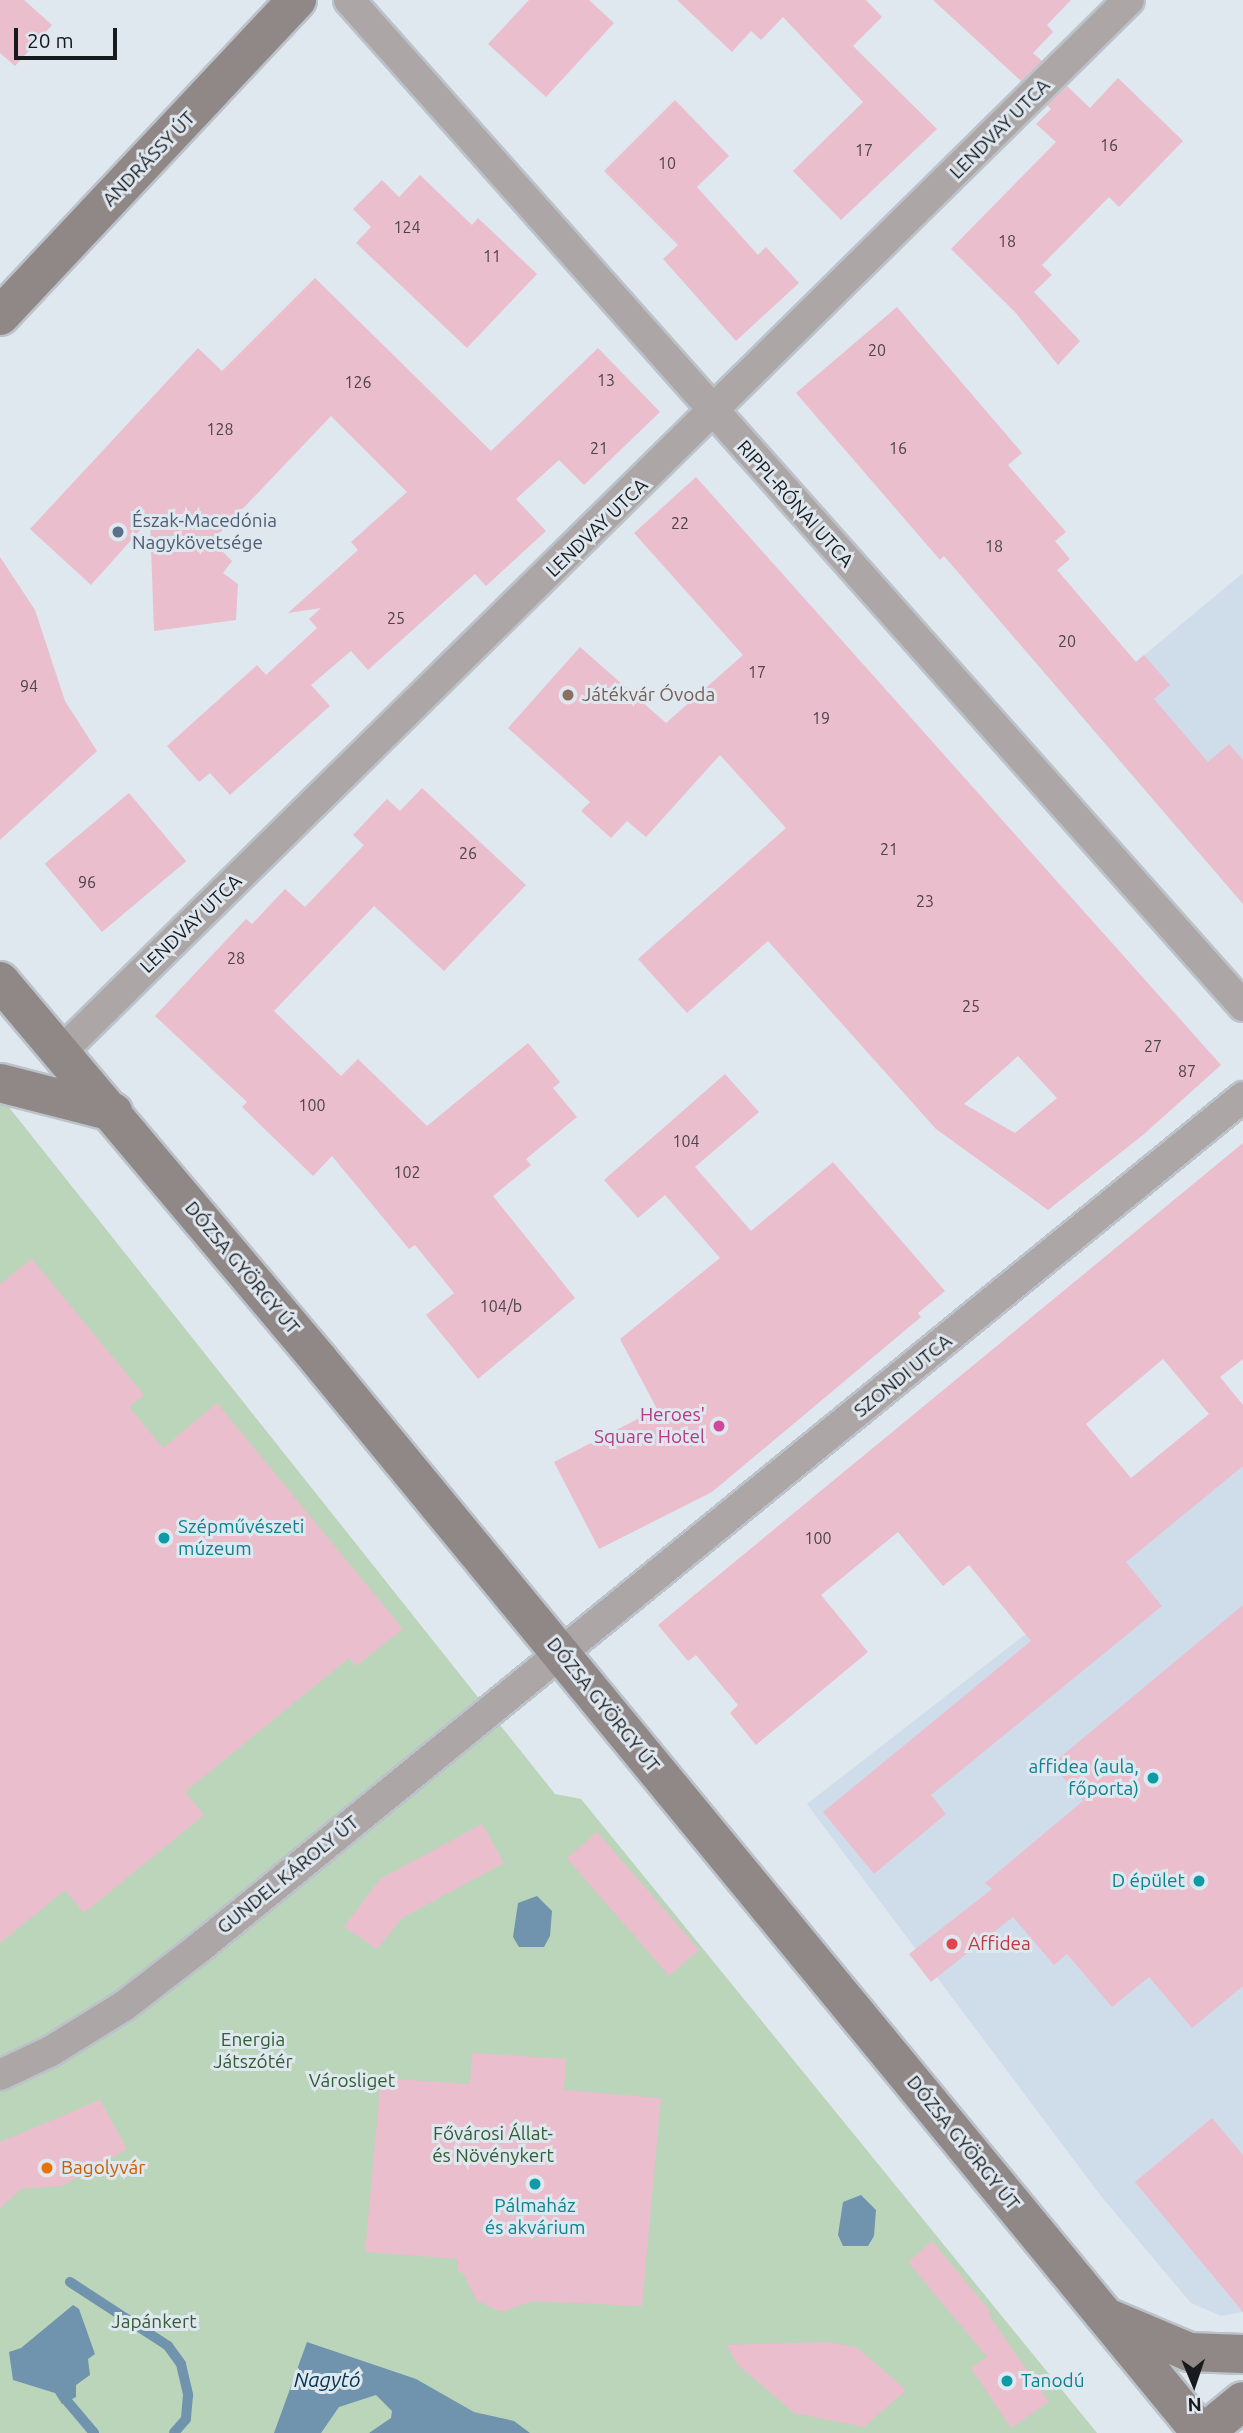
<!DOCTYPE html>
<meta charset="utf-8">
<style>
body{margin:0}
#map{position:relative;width:1243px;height:2433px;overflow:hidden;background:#dfe7ef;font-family:Ubuntu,sans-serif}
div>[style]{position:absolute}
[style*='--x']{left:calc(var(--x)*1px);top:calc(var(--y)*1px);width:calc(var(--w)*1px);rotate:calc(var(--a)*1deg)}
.built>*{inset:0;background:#cfdcea}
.green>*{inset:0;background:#bad5b9}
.water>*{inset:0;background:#7094ad}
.stream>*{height:10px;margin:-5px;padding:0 5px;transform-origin:5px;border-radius:5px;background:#7094ad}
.building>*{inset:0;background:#ebbecd;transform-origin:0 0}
.roads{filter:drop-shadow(2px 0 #bbc2c9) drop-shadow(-2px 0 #bbc2c9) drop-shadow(0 2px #bbc2c9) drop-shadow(0 -2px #bbc2c9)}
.street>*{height:30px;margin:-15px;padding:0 15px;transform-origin:15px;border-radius:15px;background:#aca7a6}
.secondary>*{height:38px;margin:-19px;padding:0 19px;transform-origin:19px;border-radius:19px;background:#908887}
.dots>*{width:19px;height:19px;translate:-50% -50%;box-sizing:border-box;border:4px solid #dfe7ef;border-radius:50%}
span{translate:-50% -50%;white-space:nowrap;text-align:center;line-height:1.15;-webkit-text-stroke:6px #dfe7ef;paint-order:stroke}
.number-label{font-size:16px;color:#4d444a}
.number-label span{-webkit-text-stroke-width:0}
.street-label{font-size:19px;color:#181b1e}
.service-label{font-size:19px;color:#4e5e75}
.left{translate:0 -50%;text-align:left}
.education-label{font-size:19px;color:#785e54}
.hotel-label{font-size:19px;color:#b23c85}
.right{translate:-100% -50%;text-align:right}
.culture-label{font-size:19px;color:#0d838f}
.health-label{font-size:19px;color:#be3a42}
.park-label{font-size:19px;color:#325e33}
.food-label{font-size:19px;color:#c56008}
.water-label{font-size:21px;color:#01344f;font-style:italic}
.north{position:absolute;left:1159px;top:2349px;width:70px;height:70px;-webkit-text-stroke:5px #dfe7ef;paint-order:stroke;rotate:178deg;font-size:19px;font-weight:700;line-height:28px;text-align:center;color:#181b1e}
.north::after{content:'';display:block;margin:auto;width:24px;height:32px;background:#181b1e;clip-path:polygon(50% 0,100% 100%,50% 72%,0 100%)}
.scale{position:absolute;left:14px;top:28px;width:103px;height:32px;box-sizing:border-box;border:4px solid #181b1e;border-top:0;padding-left:9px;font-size:21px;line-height:24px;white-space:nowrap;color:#181b1e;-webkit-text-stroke:5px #dfe7ef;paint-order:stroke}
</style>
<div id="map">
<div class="built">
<div style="clip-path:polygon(1243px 573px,1243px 904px,1077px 711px)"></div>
<div style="clip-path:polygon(1243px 1465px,1243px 2312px,1221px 2316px,1191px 2303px,1101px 2196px,807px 1804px)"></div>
</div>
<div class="green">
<div style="clip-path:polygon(0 1096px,555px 1794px,581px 1799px,1097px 2433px,0 2433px)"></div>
</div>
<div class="water">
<div style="clip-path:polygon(537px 1896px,552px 1911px,550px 1936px,544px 1947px,519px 1947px,513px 1937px,518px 1903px)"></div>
<div style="clip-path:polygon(861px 2195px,876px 2210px,874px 2236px,868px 2246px,843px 2246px,838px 2235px,843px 2202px)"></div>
<div style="clip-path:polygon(73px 2305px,79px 2309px,95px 2354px,88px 2359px,90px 2375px,76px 2385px,76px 2397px,62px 2404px,55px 2393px,13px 2380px,9px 2352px,21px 2348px)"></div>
<div style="clip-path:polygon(307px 2342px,416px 2379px,474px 2412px,514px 2421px,530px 2433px,369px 2433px,391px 2418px,392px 2411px,376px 2395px,339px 2407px,321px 2433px,274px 2433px)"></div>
</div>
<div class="stream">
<div style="--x:70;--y:2282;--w:117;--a:33.1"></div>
<div style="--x:168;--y:2346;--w:22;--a:54"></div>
<div style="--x:181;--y:2364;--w:32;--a:77"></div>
<div style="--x:188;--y:2395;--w:24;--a:95"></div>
<div style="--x:186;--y:2419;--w:18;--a:131"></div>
<div style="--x:67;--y:2401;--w:42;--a:49.8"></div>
</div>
<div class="building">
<div style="clip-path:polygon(0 0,24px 0,52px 25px,15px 66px,0 53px)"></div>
<div style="clip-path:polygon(529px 0,589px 0,614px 23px,546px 97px,488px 44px)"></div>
<div style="clip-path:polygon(677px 0,866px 0,882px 17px,853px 46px,937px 129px,841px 220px,793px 171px,863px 102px,783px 17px,761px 40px,751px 31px,732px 52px)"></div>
<div style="clip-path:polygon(933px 0,1071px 0,1047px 25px,1053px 32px,1033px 53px,1042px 61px,1021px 81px)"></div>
<div style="clip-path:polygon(1118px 78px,1183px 141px,1119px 207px,1109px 197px,1042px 265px,1052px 275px,1034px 292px,1080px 341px,1058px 365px,1015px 312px,951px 249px,1056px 142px,1036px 124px,1051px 109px,1047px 105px,1067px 86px,1090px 108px)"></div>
<div style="clip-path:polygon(675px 100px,729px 156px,697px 187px,758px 255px,766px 247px,799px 283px,736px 341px,663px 259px,678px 245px,604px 171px)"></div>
<div style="clip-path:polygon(420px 175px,472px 225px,478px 218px,537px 274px,467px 348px,356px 243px,371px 227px,353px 209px,382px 180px,399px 197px)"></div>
<div style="clip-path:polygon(315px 278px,491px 451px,598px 348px,660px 412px,584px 485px,559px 460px,516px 499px,546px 531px,486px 586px,475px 574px,368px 670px,351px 651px,311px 685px,330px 706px,230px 795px,210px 773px,199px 782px,167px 746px,257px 665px,266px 675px,317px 628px,309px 619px,321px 608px,288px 613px,358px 550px,351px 542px,407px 492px,331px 416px,212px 541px,232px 561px,223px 573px,238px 584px,236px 620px,154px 631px,150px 519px,91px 585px,30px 529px,198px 348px,222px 371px)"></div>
<div style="clip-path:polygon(897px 307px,1022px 453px,1008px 465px,1066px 532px,1055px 541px,1070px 559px,1057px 570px,1136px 662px,1144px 655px,1170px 685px,1154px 699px,1208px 762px,1229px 744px,1243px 760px,1243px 904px,944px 556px,940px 560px,796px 393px)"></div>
<div style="clip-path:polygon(evenodd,696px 477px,1221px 1065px,1143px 1135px,1048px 1210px,936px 1129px,768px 941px,687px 1013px,638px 959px,786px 828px,720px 755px,646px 837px,627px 821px,611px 838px,581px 811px,590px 802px,508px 728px,580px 647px,666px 723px,743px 655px,634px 533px,696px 477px,1018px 1056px,1057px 1098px,1015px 1133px,964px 1104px,1018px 1056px)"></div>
<div style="clip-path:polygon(0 557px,35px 610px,65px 701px,97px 751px,0 840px)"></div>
<div style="clip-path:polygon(422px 788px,526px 885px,444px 971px,374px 906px,274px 1011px,341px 1076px,358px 1059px,427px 1126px,528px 1043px,560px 1082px,553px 1088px,577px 1117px,526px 1159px,531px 1165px,493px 1196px,575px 1298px,478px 1379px,426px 1315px,454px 1293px,415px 1245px,409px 1249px,332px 1156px,313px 1176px,242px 1107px,247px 1102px,155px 1016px,246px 919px,252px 924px,285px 889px,305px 907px,364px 845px,353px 835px,387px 799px,400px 811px)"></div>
<div style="left:129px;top:793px;width:89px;height:110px;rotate:50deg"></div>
<div style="clip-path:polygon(725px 1074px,759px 1112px,695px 1167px,751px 1231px,833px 1162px,945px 1291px,918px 1313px,921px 1317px,712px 1492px,599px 1549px,554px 1462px,657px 1409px,620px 1339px,720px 1258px,665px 1195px,638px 1218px,604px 1180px)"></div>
<div style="clip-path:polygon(evenodd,1243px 1143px,1243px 1359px,1220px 1377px,1243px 1405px,1243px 1466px,1126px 1562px,1162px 1606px,931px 1795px,946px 1814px,874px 1874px,823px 1812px,1031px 1641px,969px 1565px,943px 1586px,898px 1532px,821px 1595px,868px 1652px,756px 1745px,730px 1713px,738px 1705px,696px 1655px,688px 1661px,658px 1625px,1243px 1143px,1163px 1359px,1209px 1414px,1131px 1478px,1086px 1424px,1163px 1359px)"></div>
<div style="clip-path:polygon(32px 1259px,144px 1395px,129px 1407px,163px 1448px,217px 1403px,403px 1629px,356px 1666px,349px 1658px,185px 1792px,204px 1815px,84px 1913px,65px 1890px,0 1943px,0 1284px)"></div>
<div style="clip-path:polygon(1243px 1605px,1243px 1986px,1192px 2028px,1149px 1977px,1112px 2007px,1067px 1954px,1054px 1965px,1013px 1917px,931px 1982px,909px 1954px,992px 1889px,985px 1883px,1083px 1801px,1052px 1764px)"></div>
<div style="clip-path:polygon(482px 1824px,504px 1863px,402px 1918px,377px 1949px,344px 1927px,380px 1879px)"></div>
<div style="left:597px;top:1832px;width:156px;height:40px;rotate:49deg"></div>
<div style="clip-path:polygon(472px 2053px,566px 2059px,564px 2090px,661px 2098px,642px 2306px,533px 2301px,501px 2312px,476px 2300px,463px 2273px,457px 2272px,458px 2259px,365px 2252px,381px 2078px,470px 2084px)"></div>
<div style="clip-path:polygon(100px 2100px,127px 2149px,62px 2186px,21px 2189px,0 2208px,0 2142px)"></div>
<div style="clip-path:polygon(1212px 2118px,1243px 2155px,1243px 2312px,1135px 2182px)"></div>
<div style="clip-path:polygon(932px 2241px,991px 2312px,988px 2314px,1049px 2402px,1011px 2428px,971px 2368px,987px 2357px,908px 2262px)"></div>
<div style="clip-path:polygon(826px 2342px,856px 2347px,906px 2390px,864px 2427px,794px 2413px,738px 2365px,726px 2345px)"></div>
</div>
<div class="roads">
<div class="street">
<div style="--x:349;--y:0;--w:1346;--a:48.37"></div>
<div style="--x:61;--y:1052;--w:1499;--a:-44.57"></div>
<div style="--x:0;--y:2075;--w:56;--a:-25.2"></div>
<div style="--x:51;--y:2051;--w:86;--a:-31.7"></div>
<div style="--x:124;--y:2006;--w:95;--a:-37.7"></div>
<div style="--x:199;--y:1948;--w:1347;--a:-39.18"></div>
</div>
<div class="secondary">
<div style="--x:0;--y:316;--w:434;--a:-46.8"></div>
<div style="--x:0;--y:981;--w:495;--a:49.9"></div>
<div style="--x:319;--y:1360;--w:1389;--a:50.58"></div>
<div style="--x:0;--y:1083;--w:117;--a:14.4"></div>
<div style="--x:1111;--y:2319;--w:85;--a:22.9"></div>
<div style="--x:1189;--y:2352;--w:54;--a:2.1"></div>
<div style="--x:1204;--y:2433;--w:50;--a:-39.4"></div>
</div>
</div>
<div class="dots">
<div style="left:118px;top:532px;background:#5c6f8a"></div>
<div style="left:568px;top:695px;background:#8d6e63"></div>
<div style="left:719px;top:1426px;background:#d1479c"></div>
<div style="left:164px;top:1538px;background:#0f9aa8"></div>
<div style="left:1153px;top:1778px;background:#0f9aa8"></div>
<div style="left:1199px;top:1881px;background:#0f9aa8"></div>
<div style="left:952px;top:1944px;background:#e0444e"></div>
<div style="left:47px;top:2168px;background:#e8710a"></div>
<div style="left:535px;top:2184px;background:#0f9aa8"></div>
<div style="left:1007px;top:2381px;background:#0f9aa8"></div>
</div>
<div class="number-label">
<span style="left:1109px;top:145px">16</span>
<span style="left:864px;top:150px">17</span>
<span style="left:667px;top:163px">10</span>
<span style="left:407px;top:227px">124</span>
<span style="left:1007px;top:241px">18</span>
<span style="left:492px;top:256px">11</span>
<span style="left:877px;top:350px">20</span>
<span style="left:606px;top:380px">13</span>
<span style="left:358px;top:382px">126</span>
<span style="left:220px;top:429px">128</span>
<span style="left:599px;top:448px">21</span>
<span style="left:898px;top:448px">16</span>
<span style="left:680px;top:523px">22</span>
<span style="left:994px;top:546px">18</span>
<span style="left:396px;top:618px">25</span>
<span style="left:1067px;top:641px">20</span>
<span style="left:757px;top:672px">17</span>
<span style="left:29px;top:686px">94</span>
<span style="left:821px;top:718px">19</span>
<span style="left:889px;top:849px">21</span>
<span style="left:468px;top:853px">26</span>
<span style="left:87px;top:882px">96</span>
<span style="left:925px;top:901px">23</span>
<span style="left:236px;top:958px">28</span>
<span style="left:971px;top:1006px">25</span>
<span style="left:1153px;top:1046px">27</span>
<span style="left:1187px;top:1071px">87</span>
<span style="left:312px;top:1105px">100</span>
<span style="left:686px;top:1141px">104</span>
<span style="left:407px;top:1172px">102</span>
<span style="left:501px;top:1306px">104/b</span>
<span style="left:818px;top:1538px">100</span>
</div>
<div class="street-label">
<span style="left:1000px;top:129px;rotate:-45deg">LENDVAY UTCA</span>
<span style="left:149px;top:159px;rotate:-46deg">ANDRÁSSY ÚT</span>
<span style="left:795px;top:504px;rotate:48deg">RIPPL-RÓNAI UTCA</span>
<span style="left:597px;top:528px;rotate:-44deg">LENDVAY UTCA</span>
<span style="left:191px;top:924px;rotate:-44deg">LENDVAY UTCA</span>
<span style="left:242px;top:1268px;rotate:50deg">DÓZSA GYÖRGY ÚT</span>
<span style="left:903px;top:1376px;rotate:-39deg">SZONDI UTCA</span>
<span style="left:603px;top:1705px;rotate:51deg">DÓZSA GYÖRGY ÚT</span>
<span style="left:288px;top:1875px;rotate:-39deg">GUNDEL KÁROLY ÚT</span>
<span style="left:963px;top:2143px;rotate:51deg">DÓZSA GYÖRGY ÚT</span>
</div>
<div class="service-label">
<span class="left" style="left:132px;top:532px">Észak-Macedónia<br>Nagykövetsége</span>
</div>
<div class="education-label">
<span class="left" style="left:582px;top:695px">Játékvár Óvoda</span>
</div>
<div class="hotel-label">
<span class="right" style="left:705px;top:1426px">Heroes'<br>Square Hotel</span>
</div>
<div class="culture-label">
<span class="left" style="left:178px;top:1538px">Szépművészeti<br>múzeum</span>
<span class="right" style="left:1139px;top:1778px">affidea (aula,<br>főporta)</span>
<span class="right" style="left:1185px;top:1881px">D épület</span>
<span style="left:535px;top:2217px">Pálmaház<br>és akvárium</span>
<span class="left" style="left:1021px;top:2381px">Tanodú</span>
</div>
<div class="health-label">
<span class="left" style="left:968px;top:1944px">Affidea</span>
</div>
<div class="park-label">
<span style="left:253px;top:2051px">Energia<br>Játszótér</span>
<span style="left:352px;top:2081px">Városliget</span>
<span style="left:493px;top:2145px">Fővárosi Állat-<br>és Növénykert</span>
<span style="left:154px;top:2322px">Japánkert</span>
</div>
<div class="food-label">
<span class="left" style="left:61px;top:2168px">Bagolyvár</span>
</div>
<div class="water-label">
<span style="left:327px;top:2379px">Nagytó</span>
</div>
<div class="north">N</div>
<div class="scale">20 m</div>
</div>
